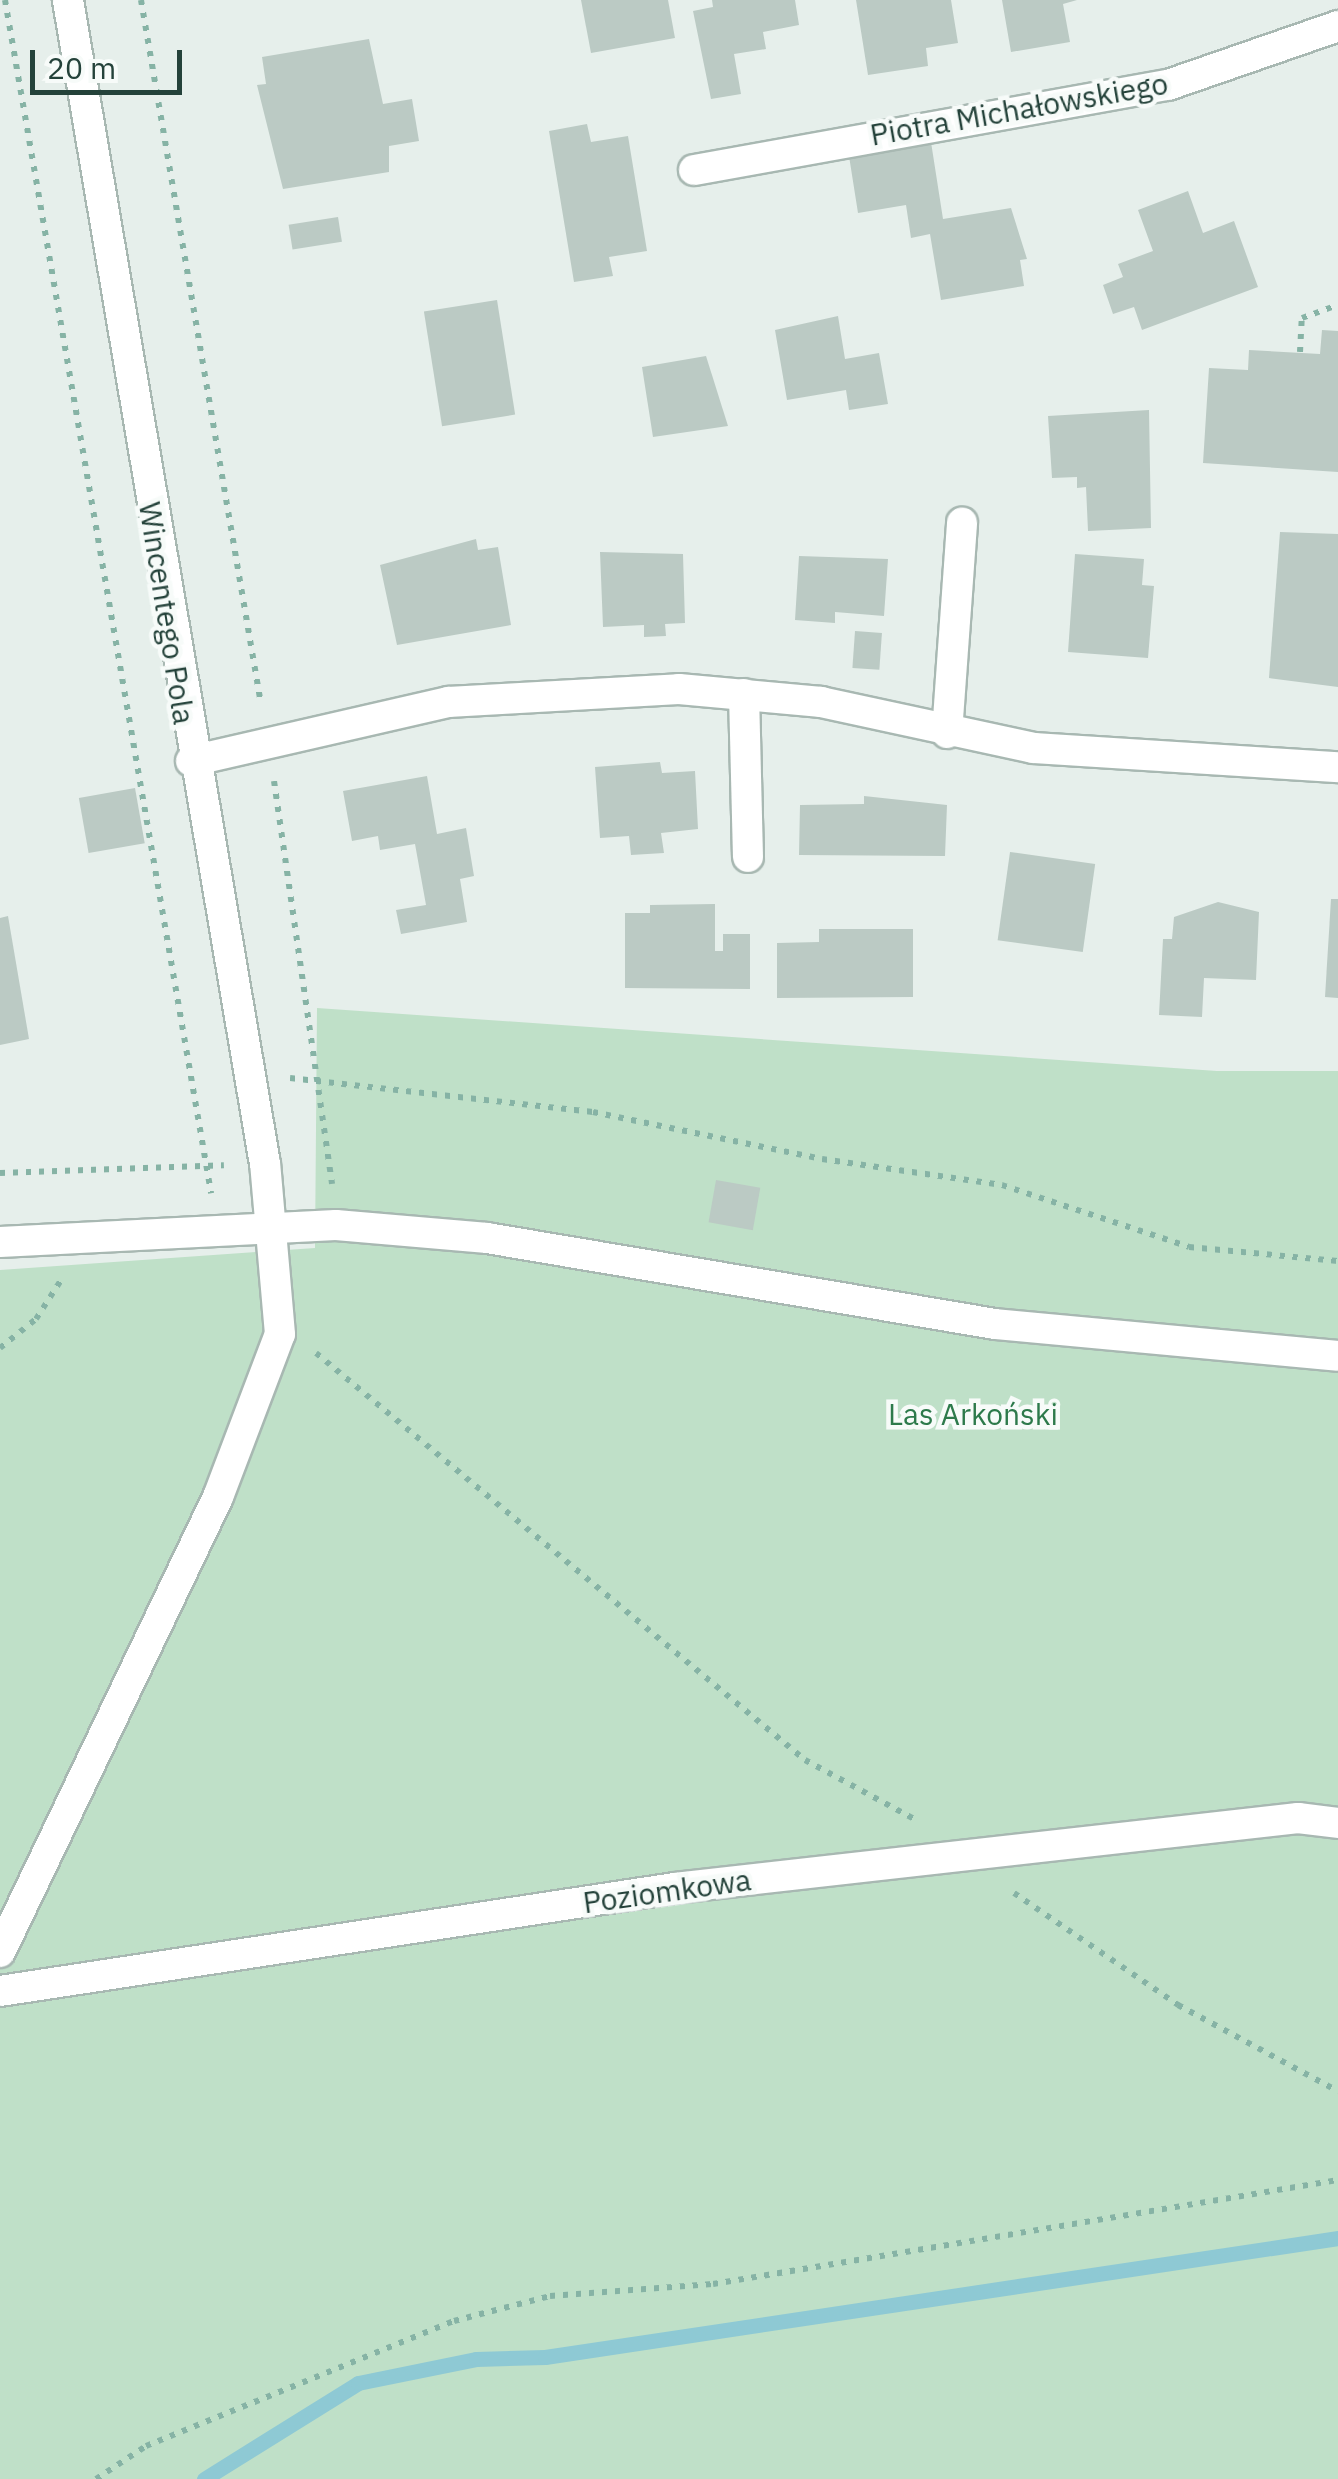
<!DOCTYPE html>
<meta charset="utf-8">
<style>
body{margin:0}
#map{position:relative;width:1338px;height:2479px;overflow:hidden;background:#e6efeb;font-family:"IBM Plex Sans",sans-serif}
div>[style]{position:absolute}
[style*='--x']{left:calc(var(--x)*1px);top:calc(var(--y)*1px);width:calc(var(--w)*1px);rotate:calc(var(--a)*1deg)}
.green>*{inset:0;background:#bfe0c8}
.stream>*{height:15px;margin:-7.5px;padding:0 7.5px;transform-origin:7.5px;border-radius:7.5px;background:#8ec9d4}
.building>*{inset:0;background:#bbcac4;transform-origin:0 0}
.path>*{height:6px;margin-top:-3px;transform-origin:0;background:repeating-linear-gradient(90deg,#86b3a5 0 5px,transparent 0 13px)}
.roads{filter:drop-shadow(2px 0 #a8b8b2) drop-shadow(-2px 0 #a8b8b2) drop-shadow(0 2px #a8b8b2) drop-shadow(0 -2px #a8b8b2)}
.lane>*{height:30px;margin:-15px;padding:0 15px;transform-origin:15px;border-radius:15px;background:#fff}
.street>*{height:30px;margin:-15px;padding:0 15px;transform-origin:15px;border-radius:15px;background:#fff}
span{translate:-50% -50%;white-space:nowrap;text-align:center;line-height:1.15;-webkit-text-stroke:9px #f7fbf9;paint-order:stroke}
.street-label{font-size:30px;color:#24423a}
.park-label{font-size:30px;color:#2d7a4b}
.scale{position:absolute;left:30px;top:50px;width:152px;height:45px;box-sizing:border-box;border:5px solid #24423a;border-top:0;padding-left:12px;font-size:30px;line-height:35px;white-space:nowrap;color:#24423a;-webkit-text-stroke:8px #f7fbf9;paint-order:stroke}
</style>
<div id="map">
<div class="green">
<div style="clip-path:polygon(317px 1008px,1217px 1071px,1338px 1071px,1338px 2479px,0 2479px,0 1270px,315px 1248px)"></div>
</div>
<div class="stream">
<div style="--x:204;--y:2479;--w:181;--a:-31.9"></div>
<div style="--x:358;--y:2383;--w:120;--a:-11.5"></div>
<div style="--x:476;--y:2359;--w:69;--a:-1.7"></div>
<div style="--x:545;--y:2357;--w:802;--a:-8.53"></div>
</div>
<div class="building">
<div style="clip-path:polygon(581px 0,668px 0,675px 38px,591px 53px)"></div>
<div style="clip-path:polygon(712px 0,795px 0,799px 25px,763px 32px,766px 49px,734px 54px,741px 94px,711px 99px,693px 11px,713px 7px)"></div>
<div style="clip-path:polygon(856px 0,951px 0,958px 43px,926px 48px,928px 66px,868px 75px)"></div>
<div style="clip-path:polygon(1002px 0,1077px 0,1063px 4px,1070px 42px,1011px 52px)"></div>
<div style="clip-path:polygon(369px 39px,383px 104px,412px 99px,419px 141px,389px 146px,389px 172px,283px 189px,257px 85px,266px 84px,262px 57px)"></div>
<div style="clip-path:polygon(587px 124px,591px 142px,628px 136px,647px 251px,609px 257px,613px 276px,574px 282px,549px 131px)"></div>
<div style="clip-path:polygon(931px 142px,943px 219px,1011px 208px,1027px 259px,1020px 260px,1024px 286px,941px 300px,930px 234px,911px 238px,906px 205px,858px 213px,849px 156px)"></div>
<div style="clip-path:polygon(1188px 191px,1203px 233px,1234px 221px,1258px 287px,1142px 330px,1134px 307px,1113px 314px,1103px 285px,1123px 277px,1118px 264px,1153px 251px,1138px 210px)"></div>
<div style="left:338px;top:217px;width:25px;height:50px;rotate:81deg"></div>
<div style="left:497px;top:300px;width:116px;height:74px;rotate:81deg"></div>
<div style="clip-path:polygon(838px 316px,845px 359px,879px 353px,888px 404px,849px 410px,846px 390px,787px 400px,775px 330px)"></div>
<div style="clip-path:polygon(1322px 330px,1338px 331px,1338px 472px,1203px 463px,1209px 368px,1248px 370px,1249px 350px,1320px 354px)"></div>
<div style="clip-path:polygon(706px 356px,728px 426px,653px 437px,642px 367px)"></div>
<div style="clip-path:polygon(1149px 410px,1151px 528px,1088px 531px,1086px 487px,1077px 488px,1077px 477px,1052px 478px,1048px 416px)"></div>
<div style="clip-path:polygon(1280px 532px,1338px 534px,1338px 687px,1269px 678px)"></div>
<div style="clip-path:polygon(476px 539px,478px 550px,498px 547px,511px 625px,397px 645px,380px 565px)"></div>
<div style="clip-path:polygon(600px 552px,683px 554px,685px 623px,665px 624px,666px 636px,644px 637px,644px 625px,603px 627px)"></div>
<div style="clip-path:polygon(1075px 554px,1144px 559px,1142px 585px,1154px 586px,1148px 658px,1068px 652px)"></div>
<div style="clip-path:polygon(799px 556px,888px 559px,884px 616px,835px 612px,835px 623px,795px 620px)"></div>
<div style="left:855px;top:631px;width:27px;height:37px;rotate:4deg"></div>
<div style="clip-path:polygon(660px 762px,662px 773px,695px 771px,698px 829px,661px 833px,664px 853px,631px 855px,629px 836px,600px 838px,595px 767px)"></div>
<div style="clip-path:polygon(427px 776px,437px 834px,466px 828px,474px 876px,460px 879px,467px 922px,401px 934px,396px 910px,426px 905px,415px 844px,380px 850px,378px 836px,352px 841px,343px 791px)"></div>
<div style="left:135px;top:788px;width:56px;height:57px;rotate:80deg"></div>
<div style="clip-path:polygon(864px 796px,947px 805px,945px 856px,799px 855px,800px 805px,864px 804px)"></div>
<div style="left:1010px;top:852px;width:86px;height:89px;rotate:8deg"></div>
<div style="clip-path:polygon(1331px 899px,1338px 899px,1338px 998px,1325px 997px)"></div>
<div style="clip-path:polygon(1218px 902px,1259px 912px,1256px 980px,1204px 978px,1202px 1017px,1159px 1015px,1163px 939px,1172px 939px,1174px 917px)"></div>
<div style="clip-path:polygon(715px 904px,715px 951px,723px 951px,723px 934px,750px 934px,750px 989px,625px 988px,625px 913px,650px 913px,650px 905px)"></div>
<div style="clip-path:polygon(8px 916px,29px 1039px,0 1045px,0 918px)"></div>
<div style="clip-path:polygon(819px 929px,913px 929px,913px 997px,777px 998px,777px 943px,819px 942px)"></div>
<div style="left:716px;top:1180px;width:45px;height:43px;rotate:10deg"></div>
</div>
<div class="path">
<div style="--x:5;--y:0;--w:1211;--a:80.2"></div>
<div style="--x:141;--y:0;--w:714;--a:80.33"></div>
<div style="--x:1300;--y:352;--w:34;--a:-87"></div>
<div style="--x:1302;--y:318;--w:38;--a:-20"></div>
<div style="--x:274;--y:781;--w:407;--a:81.8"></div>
<div style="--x:290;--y:1078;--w:305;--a:6.4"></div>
<div style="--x:593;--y:1112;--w:234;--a:11.6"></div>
<div style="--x:822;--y:1159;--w:182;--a:8.2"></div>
<div style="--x:1002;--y:1185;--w:197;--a:18.3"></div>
<div style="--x:1189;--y:1247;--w:150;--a:5.4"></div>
<div style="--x:0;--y:1173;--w:224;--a:-2"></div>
<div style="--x:0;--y:1348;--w:46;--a:-38.9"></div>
<div style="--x:36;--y:1319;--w:46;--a:-57.3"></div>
<div style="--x:316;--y:1353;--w:636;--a:39.77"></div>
<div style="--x:805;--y:1760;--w:126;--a:28.4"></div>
<div style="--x:1014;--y:1893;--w:199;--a:34.3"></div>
<div style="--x:1178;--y:2005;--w:182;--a:28.3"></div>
<div style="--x:96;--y:2479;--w:60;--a:-33.4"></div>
<div style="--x:146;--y:2446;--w:332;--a:-22.1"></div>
<div style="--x:454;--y:2321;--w:99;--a:-14.6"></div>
<div style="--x:550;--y:2296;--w:163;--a:-4.2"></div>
<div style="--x:713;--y:2284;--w:634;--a:-9.45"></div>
</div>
<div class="roads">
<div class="lane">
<div style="--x:744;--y:694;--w:163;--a:88.6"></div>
<div style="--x:947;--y:733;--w:211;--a:-85.9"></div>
</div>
<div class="street">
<div style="--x:694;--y:170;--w:482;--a:-10.2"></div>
<div style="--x:1168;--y:85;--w:180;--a:-19.1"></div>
<div style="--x:191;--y:761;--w:264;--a:-12.9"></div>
<div style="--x:448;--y:702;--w:231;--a:-3.2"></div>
<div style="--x:679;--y:689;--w:143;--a:5.2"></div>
<div style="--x:821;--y:702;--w:217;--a:12.2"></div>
<div style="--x:1033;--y:748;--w:306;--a:3.6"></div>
<div style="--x:0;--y:1242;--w:336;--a:-2.9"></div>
<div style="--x:336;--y:1225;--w:152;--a:4.9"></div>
<div style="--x:487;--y:1238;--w:515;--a:9.61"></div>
<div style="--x:995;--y:1324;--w:344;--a:5.3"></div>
<div style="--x:0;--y:1952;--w:505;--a:-64.4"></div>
<div style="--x:218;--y:1497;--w:174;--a:-69.2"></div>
<div style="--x:280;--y:1334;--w:171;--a:-95"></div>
<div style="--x:265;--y:1164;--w:1181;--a:-99.61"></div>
<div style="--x:0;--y:1991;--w:683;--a:-8.68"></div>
<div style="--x:675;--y:1888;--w:627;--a:-6.41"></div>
<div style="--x:1298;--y:1818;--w:40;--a:7.1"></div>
</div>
</div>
<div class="street-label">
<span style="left:1019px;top:109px;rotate:-10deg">Piotra Michałowskiego</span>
<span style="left:167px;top:613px;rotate:81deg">Wincentego Pola</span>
<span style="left:667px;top:1891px;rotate:-8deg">Poziomkowa</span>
</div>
<div class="park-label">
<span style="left:973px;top:1414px">Las Arkoński</span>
</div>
<div class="scale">20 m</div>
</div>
